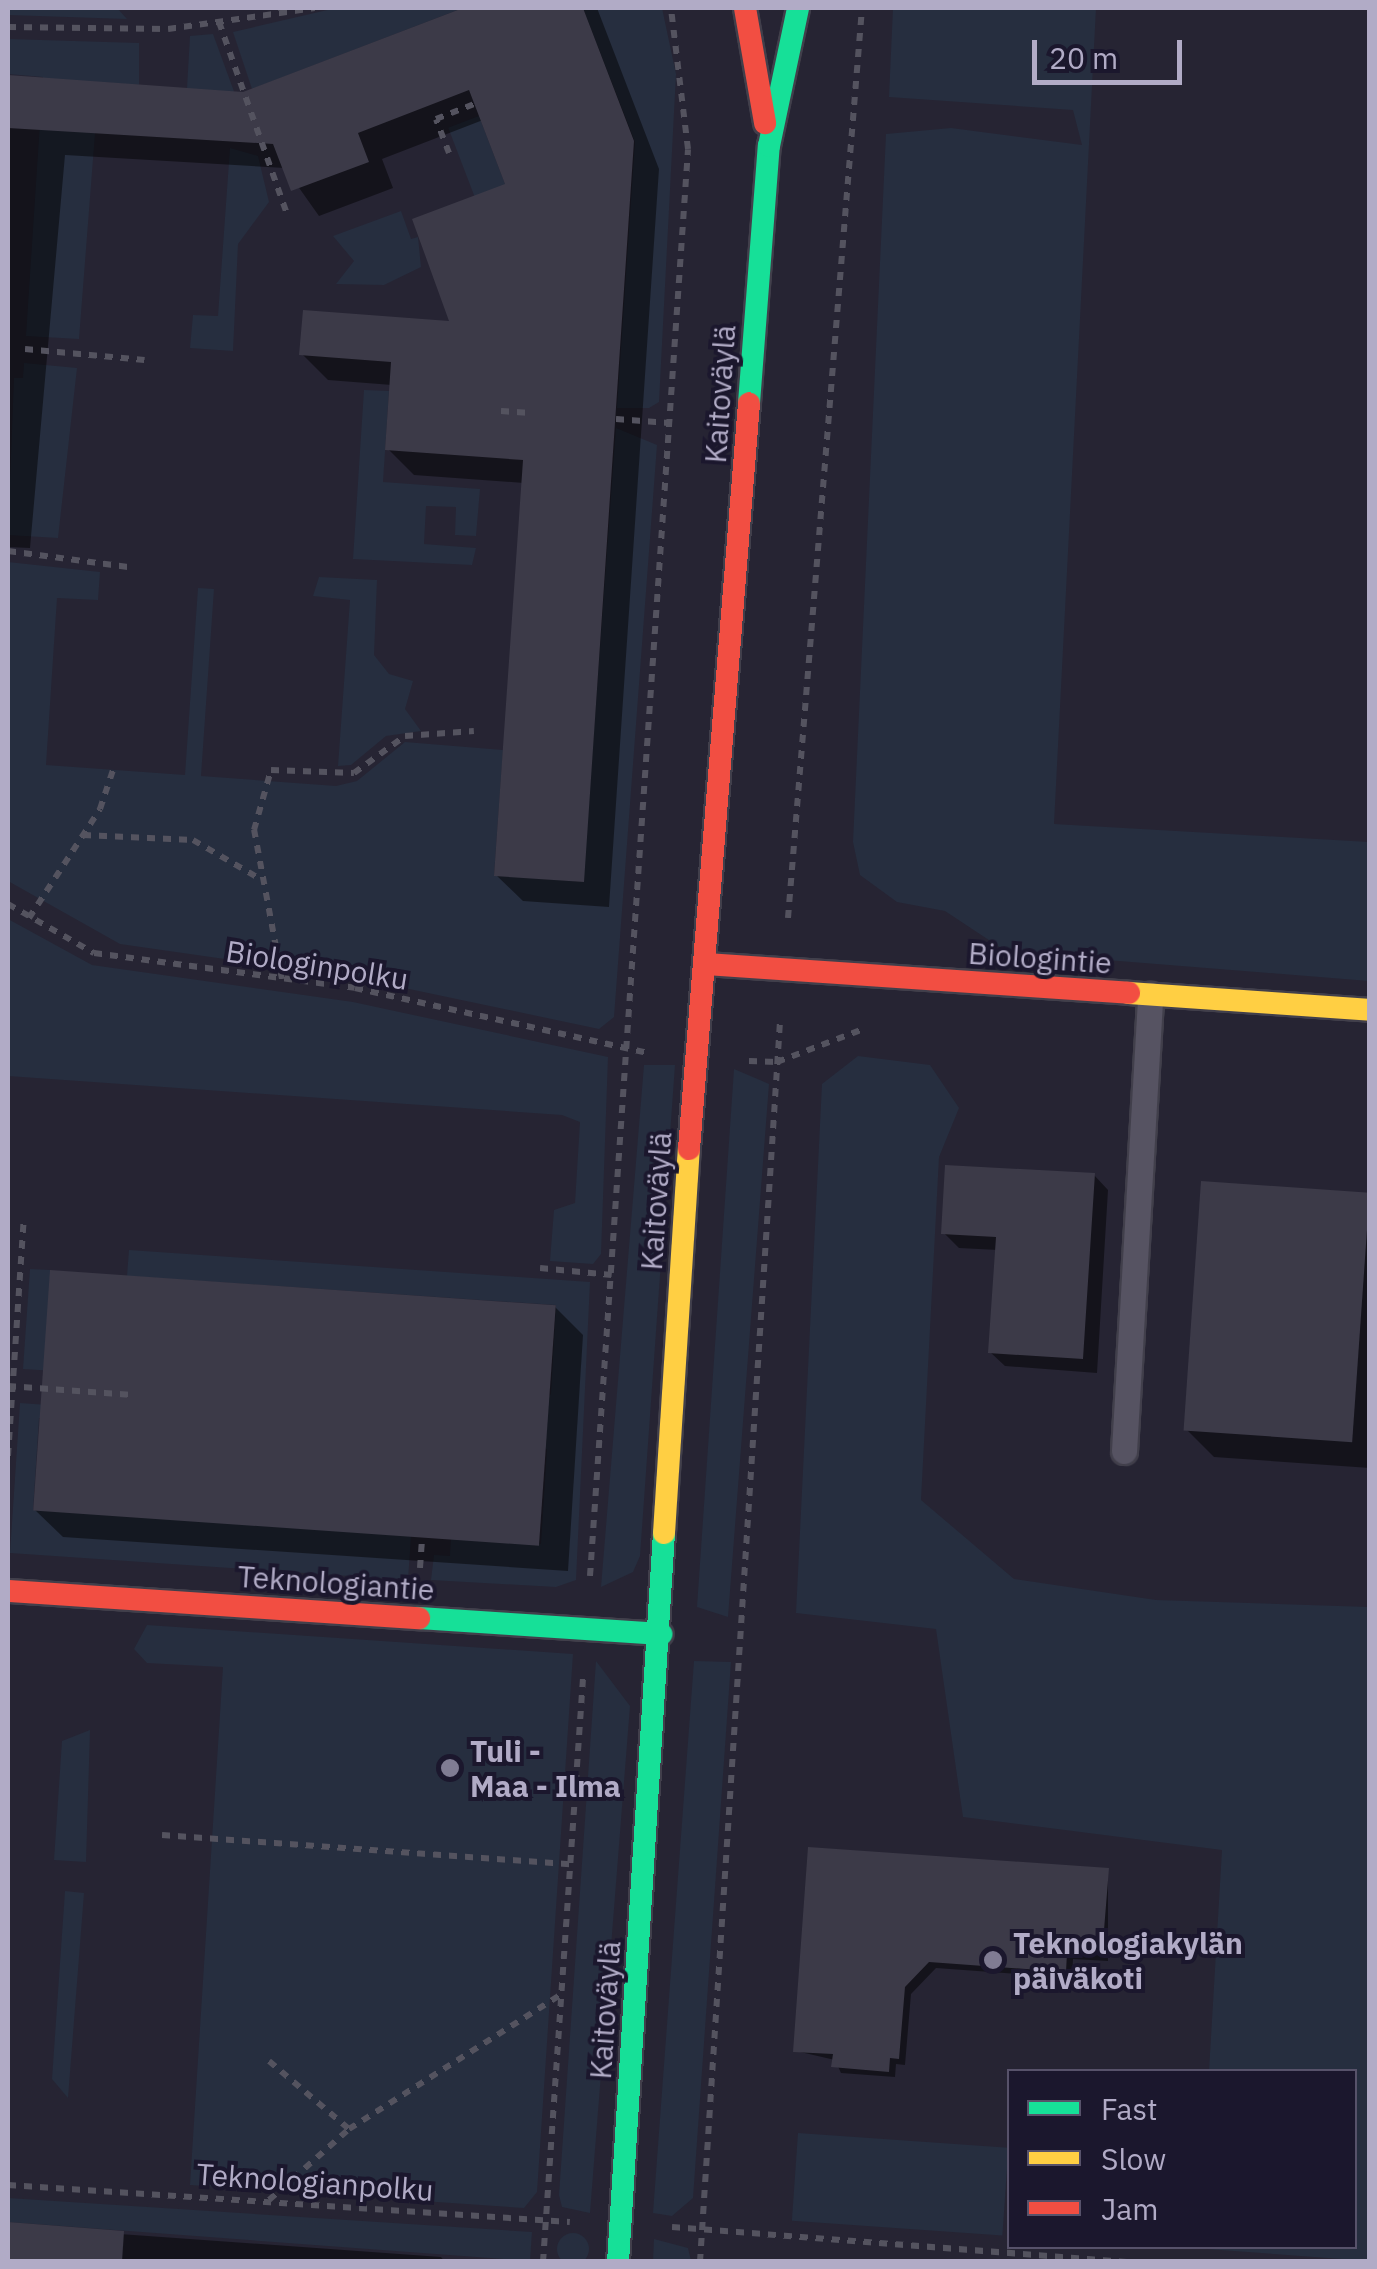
<!DOCTYPE html>
<meta charset="utf-8">
<style>
body{margin:0}
#map{position:relative;width:1377px;height:2269px;overflow:hidden;background:#262433;font-family:"IBM Plex Sans",sans-serif}
div>[style]{position:absolute}
[style*='--x']{left:calc(var(--x)*1px);top:calc(var(--y)*1px);width:calc(var(--w)*1px);rotate:calc(var(--a)*1deg)}
.green>*{inset:0;background:#262e3f;transform-origin:0 0}
.round{border-radius:50%}
.shadow>*{inset:0;background:#0007}
.building>*{inset:0;background:#3c3a48;transform-origin:0 0}
.path>*{height:6px;margin-top:-3px;transform-origin:0;background:repeating-linear-gradient(90deg,#54535f 0 8px,transparent 0 16px)}
.roads{filter:drop-shadow(2px 0 #413f4b) drop-shadow(-2px 0 #413f4b) drop-shadow(0 2px #413f4b) drop-shadow(0 -2px #413f4b)}
.lane>*{height:25px;margin:-12.5px;padding:0 12.5px;transform-origin:12.5px;border-radius:12.5px;background:#565362}
.fast>*{height:22px;margin:-11px;padding:0 11px;transform-origin:11px;border-radius:11px;background:#16e098}
.slow>*{height:22px;margin:-11px;padding:0 11px;transform-origin:11px;border-radius:11px;background:#ffcf43}
.jam>*{height:22px;margin:-11px;padding:0 11px;transform-origin:11px;border-radius:11px;background:#f24e42}
.dots>*{width:28px;height:28px;translate:-50% -50%;box-sizing:border-box;border:5px solid #1b172d;border-radius:50%}
span{translate:-50% -50%;white-space:nowrap;text-align:center;line-height:1.15;-webkit-text-stroke:8px #1b172d;paint-order:stroke}
.street-label{font-size:30px;color:#b1abc6}
.poi-label{font-size:30px;color:#b1abc6;font-weight:700}
.left{translate:0 -50%;text-align:left}
.frame{position:absolute;inset:0;border:10px solid #b1abc6;pointer-events:none}
.legend{position:absolute;left:1007px;top:2069px;width:350px;height:180px;box-sizing:border-box;background:#1b172d;border:2px solid #57526a;margin:0;padding:12px 18px;list-style:none;font-size:30px;color:#b1abc6}
.legend li{display:flex;align-items:center;gap:20px;height:50px}
.legend b{width:50px;border:2px solid #57526a}
.scale{position:absolute;left:1032px;top:40px;width:150px;height:45px;box-sizing:border-box;border:5px solid #b1abc6;border-top:0;padding-left:12px;font-size:30px;line-height:35px;white-space:nowrap;color:#b1abc6;-webkit-text-stroke:8px #1b172d;paint-order:stroke}
</style>
<div id="map">
<div class="green">
<div style="clip-path:polygon(8px 8px,117px 8px,127px 19px,8px 15px)"></div>
<div style="clip-path:polygon(336px 8px,463px 8px,252px 89px,233px 32px)"></div>
<div style="clip-path:polygon(583px 8px,662px 8px,676px 74px,659px 402px,649px 408px,617px 408px,635px 142px)"></div>
<div style="clip-path:polygon(893px 8px,1096px 8px,1054px 824px,1369px 842px,1369px 981px,1007px 952px,945px 911px,897px 902px,860px 875px,853px 842px,886px 134px,951px 128px,1082px 145px,1073px 110px,889px 97px)"></div>
<div style="clip-path:polygon(213px 34px,247px 127px,187px 88px,190px 36px)"></div>
<div style="clip-path:polygon(8px 39px,139px 43px,139px 85px,99px 82px,79px 339px,26px 336px,43px 77px,8px 74px)"></div>
<div style="left:479px;top:116px;width:80px;height:33px;rotate:69deg"></div>
<div style="clip-path:polygon(230px 148px,258px 156px,269px 202px,238px 244px,233px 351px,190px 348px,193px 315px,218px 316px)"></div>
<div style="clip-path:polygon(401px 211px,411px 239px,418px 237px,421px 267px,384px 285px,336px 284px,354px 261px,333px 236px)"></div>
<div style="clip-path:polygon(24px 363px,77px 368px,58px 538px,8px 535px,14px 378px,23px 378px)"></div>
<div style="clip-path:polygon(364px 390px,389px 391px,383px 482px,480px 489px,476px 536px,455px 535px,456px 507px,426px 506px,424px 544px,476px 548px,472px 565px,353px 559px)"></div>
<div style="clip-path:polygon(616px 428px,657px 445px,614px 1017px,599px 1029px,357px 978px,120px 944px,8px 881px,8px 562px,100px 572px,98px 600px,57px 598px,46px 765px,185px 775px,198px 588px,214px 589px,201px 776px,336px 786px,357px 781px,405px 742px,503px 750px,494px 875px,583px 882px)"></div>
<div style="clip-path:polygon(319px 577px,377px 580px,374px 655px,389px 674px,413px 681px,405px 709px,421px 731px,386px 736px,351px 765px,338px 766px,350px 600px,313px 596px)"></div>
<div style="clip-path:polygon(8px 919px,92px 965px,353px 1002px,608px 1057px,601px 1254px,593px 1264px,550px 1261px,554px 1210px,575px 1203px,580px 1122px,562px 1115px,8px 1076px)"></div>
<div style="clip-path:polygon(858px 1056px,930px 1065px,959px 1108px,939px 1157px,921px 1500px,1014px 1579px,1156px 1600px,1369px 1607px,1369px 2261px,1179px 2247px,1354px 2246px,1354px 2072px,1209px 2071px,1222px 1850px,963px 1817px,936px 1629px,796px 1613px,822px 1084px)"></div>
<div style="clip-path:polygon(644px 1065px,675px 1065px,640px 1556px,633px 1572px,601px 1587px)"></div>
<div style="clip-path:polygon(734px 1069px,769px 1084px,728px 1617px,697px 1607px)"></div>
<div style="clip-path:polygon(129px 1250px,590px 1282px,576px 1580px,556px 1587px,431px 1580px,434px 1555px,450px 1556px,451px 1538px,541px 1544px,547px 1449px,503px 1445px,551px 1394px,556px 1305px,127px 1276px)"></div>
<div style="clip-path:polygon(30px 1269px,50px 1270px,134px 1376px,23px 1369px)"></div>
<div style="clip-path:polygon(20px 1403px,131px 1411px,131px 1424px,39px 1418px,33px 1510px,411px 1536px,408px 1580px,10px 1553px)"></div>
<div style="clip-path:polygon(147px 1625px,573px 1654px,537px 2192px,524px 2208px,190px 2185px,223px 1667px,147px 1663px,134px 1649px)"></div>
<div style="clip-path:polygon(596px 1661px,630px 1706px,590px 2213px,562px 2207px,559px 2195px)"></div>
<div style="clip-path:polygon(694px 1661px,731px 1662px,693px 2198px,672px 2216px,653px 2213px)"></div>
<div style="clip-path:polygon(90px 1730px,86px 1862px,54px 1860px,62px 1741px)"></div>
<div style="clip-path:polygon(65px 1891px,84px 1893px,68px 2098px,52px 2079px)"></div>
<div style="left:798px;top:2133px;width:211px;height:88px;rotate:4deg"></div>
<div style="clip-path:polygon(8px 2198px,532px 2232px,530px 2261px,8px 2222px)"></div>
<div class="round" style="left:557px;top:2233px;width:32px;height:32px"></div>
<div style="clip-path:polygon(654px 2239px,688px 2248px,691px 2261px,653px 2261px)"></div>
</div>
<div class="shadow">
<div style="clip-path:polygon(470px 8px,597px 8px,659px 169px,609px 907px,523px 901px,496px 875px,524px 483px,414px 475px,388px 449px,392px 385px,328px 380px,302px 354px,453px 324px,508px 186px,483px 120px,382px 159px,393px 188px,319px 216px,285px 168px,65px 155px,30px 548px,8px 547px,8px 77px,243px 95px)"></div>
<div style="clip-path:polygon(1094px 1175px,1108px 1190px,1097px 1373px,1005px 1366px,990px 1352px,998px 1250px,959px 1248px,944px 1233px)"></div>
<div style="clip-path:polygon(1370px 1195px,1370px 1468px,1214px 1457px,1186px 1429px)"></div>
<div style="clip-path:polygon(555px 1307px,583px 1335px,568px 1571px,63px 1537px,35px 1510px)"></div>
<div style="clip-path:polygon(810px 1850px,1108px 1871px,1108px 1961px,1073px 1959px,1072px 1978px,936px 1968px,911px 1994px,905px 2065px,896px 2064px,895px 2077px,841px 2073px,835px 2060px,796px 2051px)"></div>
<div style="clip-path:polygon(8px 2226px,441px 2257px,445px 2262px,8px 2262px)"></div>
</div>
<div class="building">
<div style="clip-path:polygon(463px 8px,583px 8px,634px 141px,584px 882px,494px 876px,523px 460px,385px 450px,391px 362px,299px 355px,303px 310px,449px 321px,412px 219px,505px 184px,469px 90px,358px 133px,369px 162px,291px 191px,273px 144px,8px 128px,8px 75px,243px 92px)"></div>
<div style="clip-path:polygon(945px 1165px,1095px 1173px,1083px 1359px,988px 1353px,996px 1237px,941px 1234px)"></div>
<div style="left:1201px;top:1181px;width:169px;height:250px;rotate:4deg"></div>
<div style="left:50px;top:1270px;width:507px;height:241px;rotate:4deg"></div>
<div style="clip-path:polygon(808px 1847px,1109px 1868px,1102px 1955px,1067px 1953px,1066px 1972px,929px 1962px,905px 1987px,899px 2059px,890px 2058px,889px 2072px,831px 2067px,833px 2054px,793px 2052px)"></div>
<div style="clip-path:polygon(8px 2222px,124px 2231px,122px 2262px,8px 2262px)"></div>
</div>
<div class="path">
<div style="--x:219;--y:22;--w:204;--a:70.5"></div>
<div style="--x:8;--y:27;--w:160;--a:0.7"></div>
<div style="--x:168;--y:29;--w:148;--a:-8.1"></div>
<div style="--x:449;--y:153;--w:36;--a:-111"></div>
<div style="--x:436;--y:119;--w:41;--a:-21.5"></div>
<div style="--x:25;--y:349;--w:120;--a:5.3"></div>
<div style="--x:501;--y:411;--w:26;--a:4"></div>
<div style="--x:616;--y:419;--w:53;--a:4.3"></div>
<div style="--x:8;--y:551;--w:121;--a:7.6"></div>
<div style="--x:83;--y:835;--w:110;--a:2.6"></div>
<div style="--x:193;--y:840;--w:80;--a:30.1"></div>
<div style="--x:8;--y:904;--w:99;--a:29.7"></div>
<div style="--x:94;--y:953;--w:263;--a:7.6"></div>
<div style="--x:355;--y:988;--w:299;--a:12.5"></div>
<div style="--x:29;--y:918;--w:130;--a:-56.9"></div>
<div style="--x:100;--y:809;--w:41;--a:-71.6"></div>
<div style="--x:788;--y:918;--w:913;--a:-85.35"></div>
<div style="--x:282;--y:979;--w:152;--a:-100.6"></div>
<div style="--x:254;--y:830;--w:62;--a:-74.2"></div>
<div style="--x:271;--y:770;--w:83;--a:2.1"></div>
<div style="--x:354;--y:773;--w:63;--a:-36"></div>
<div style="--x:405;--y:736;--w:69;--a:-4.1"></div>
<div style="--x:749;--y:1061;--w:28;--a:2"></div>
<div style="--x:777;--y:1062;--w:90;--a:-20.9"></div>
<div style="--x:540;--y:1268;--w:72;--a:5.6"></div>
<div style="--x:8;--y:1386;--w:125;--a:4.1"></div>
<div style="--x:8;--y:1456;--w:239;--a:-86.2"></div>
<div style="--x:420;--y:1568;--w:31;--a:-86"></div>
<div style="--x:590;--y:1576;--w:1430;--a:-86.07"></div>
<div style="--x:688;--y:149;--w:142;--a:-96.9"></div>
<div style="--x:162;--y:1835;--w:409;--a:4.1"></div>
<div style="--x:269;--y:2061;--w:105;--a:40.4"></div>
<div style="--x:8;--y:2185;--w:563;--a:3.77"></div>
<div style="--x:269;--y:2200;--w:107;--a:-41.6"></div>
<div style="--x:349;--y:2129;--w:250;--a:-32.4"></div>
<div style="--x:672;--y:2227;--w:459;--a:4.4"></div>
<div style="--x:543;--y:2262;--w:585;--a:-86.08"></div>
<div style="--x:700;--y:2262;--w:1245;--a:-86.31"></div>
</div>
<div class="roads">
<div class="lane">
<div style="--x:1124;--y:1451;--w:457;--a:-86.7"></div>
</div>
<div class="fast">
<div style="--x:749;--y:403;--w:258;--a:-85.6"></div>
<div style="--x:769;--y:146;--w:141;--a:-78.1"></div>
<div style="--x:419;--y:1618;--w:243;--a:3.8"></div>
<div style="--x:618;--y:2262;--w:730;--a:-86.39"></div>
</div>
<div class="slow">
<div style="--x:1129;--y:993;--w:242;--a:4"></div>
<div style="--x:664;--y:1533;--w:385;--a:-86.3"></div>
</div>
<div class="jam">
<div style="--x:745;--y:8;--w:117;--a:80.1"></div>
<div style="--x:706;--y:964;--w:424;--a:3.9"></div>
<div style="--x:689;--y:1149;--w:748;--a:-85.4"></div>
<div style="--x:8;--y:1591;--w:412;--a:3.8"></div>
</div>
</div>
<div class="dots">
<div style="left:450px;top:1768px;background:#807c93"></div>
<div style="left:993px;top:1960px;background:#807c93"></div>
</div>
<div class="street-label">
<span style="left:720px;top:394px;rotate:-86deg">Kaitoväylä</span>
<span style="left:1040px;top:958px;rotate:4deg">Biologintie</span>
<span style="left:317px;top:965px;rotate:9deg">Biologinpolku</span>
<span style="left:656px;top:1201px;rotate:-86deg">Kaitoväylä</span>
<span style="left:336px;top:1583px;rotate:4deg">Teknologiantie</span>
<span style="left:605px;top:2010px;rotate:-86deg">Kaitoväylä</span>
<span style="left:315px;top:2182px;rotate:4deg">Teknologianpolku</span>
</div>
<div class="poi-label">
<span class="left" style="left:470px;top:1768px">Tuli -<br>Maa - Ilma</span>
<span class="left" style="left:1013px;top:1960px">Teknologiakylän<br>päiväkoti</span>
</div>
<div class="frame"></div>
<ul class="legend">
<li><b style="height:12px;background:#16e098"></b>Fast</li>
<li><b style="height:12px;background:#ffcf43"></b>Slow</li>
<li><b style="height:12px;background:#f24e42"></b>Jam</li>
</ul>
<div class="scale">20 m</div>
</div>
